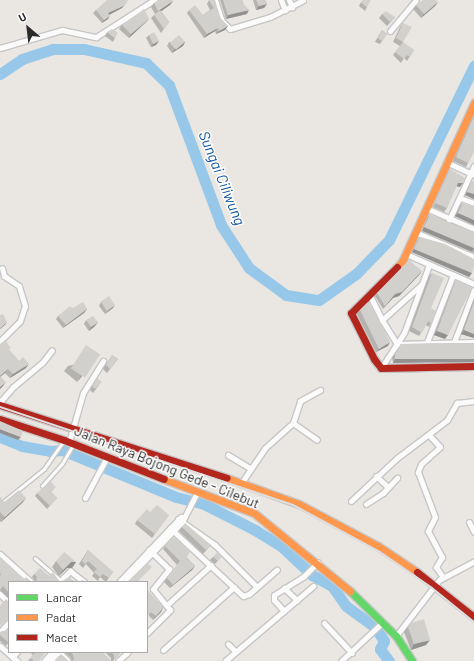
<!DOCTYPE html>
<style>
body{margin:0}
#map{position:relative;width:474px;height:661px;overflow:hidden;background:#eae7e2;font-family:Barlow,sans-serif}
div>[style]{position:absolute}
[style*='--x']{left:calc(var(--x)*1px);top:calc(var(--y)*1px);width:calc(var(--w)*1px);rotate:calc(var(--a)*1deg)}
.river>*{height:11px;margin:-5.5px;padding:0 5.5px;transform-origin:5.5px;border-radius:5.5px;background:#97c8e9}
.roads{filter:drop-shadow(1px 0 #c7c6c6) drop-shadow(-1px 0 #c7c6c6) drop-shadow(0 1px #c7c6c6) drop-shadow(0 -1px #c7c6c6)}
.lane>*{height:2.5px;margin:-1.25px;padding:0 1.25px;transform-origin:1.25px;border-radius:1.25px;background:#fcfbfb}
.street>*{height:5px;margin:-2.5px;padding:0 2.5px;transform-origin:2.5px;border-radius:2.5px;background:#fcfbfb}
.fast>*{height:7px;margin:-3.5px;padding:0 3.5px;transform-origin:3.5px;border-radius:3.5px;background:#63d668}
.slow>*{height:7px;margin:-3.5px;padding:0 3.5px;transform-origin:3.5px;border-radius:3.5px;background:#ff974d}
.jam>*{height:7px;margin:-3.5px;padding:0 3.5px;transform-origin:3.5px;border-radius:3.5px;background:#b3261e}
.rail>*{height:2px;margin:-1px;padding:0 1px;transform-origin:1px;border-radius:1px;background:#dededf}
.wall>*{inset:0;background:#b5b3b0}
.shaded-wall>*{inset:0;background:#939290;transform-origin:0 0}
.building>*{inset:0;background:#d2d0cd;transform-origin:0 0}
span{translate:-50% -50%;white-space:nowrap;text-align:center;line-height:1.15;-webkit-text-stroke:3px #fff;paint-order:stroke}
.street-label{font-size:14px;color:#2b2b2b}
.water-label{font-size:15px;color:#10569a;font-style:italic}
.legend{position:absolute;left:8px;top:581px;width:140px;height:72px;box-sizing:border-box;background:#fff;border:1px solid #aaa;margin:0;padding:5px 7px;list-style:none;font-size:12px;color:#2b2b2b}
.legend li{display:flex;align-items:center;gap:8px;height:20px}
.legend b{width:20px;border:1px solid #aaa}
.north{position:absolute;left:8px;top:8px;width:40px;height:40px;-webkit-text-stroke:3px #fff;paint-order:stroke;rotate:332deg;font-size:11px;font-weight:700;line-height:16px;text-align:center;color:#2b2b2b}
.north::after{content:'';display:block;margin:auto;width:14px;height:18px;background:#2b2b2b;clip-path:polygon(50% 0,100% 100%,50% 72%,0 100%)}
</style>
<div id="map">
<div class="river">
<div style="--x:0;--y:74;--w:27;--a:-34"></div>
<div style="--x:22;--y:59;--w:33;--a:-18"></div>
<div style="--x:53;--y:49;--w:31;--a:0"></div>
<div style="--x:84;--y:49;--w:64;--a:12.7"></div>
<div style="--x:146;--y:63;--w:32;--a:44"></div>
<div style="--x:169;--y:85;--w:149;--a:69.6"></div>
<div style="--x:221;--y:225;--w:51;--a:56.9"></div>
<div style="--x:249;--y:268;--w:46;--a:36.1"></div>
<div style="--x:286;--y:295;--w:33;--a:9"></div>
<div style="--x:319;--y:300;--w:45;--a:-35.1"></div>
<div style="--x:356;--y:274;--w:47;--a:-45.9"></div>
<div style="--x:389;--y:240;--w:194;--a:-64"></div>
<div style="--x:0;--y:437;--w:24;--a:22"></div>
<div style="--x:22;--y:446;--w:28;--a:10"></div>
<div style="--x:50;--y:451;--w:12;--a:-5"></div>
<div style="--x:62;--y:450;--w:123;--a:22.4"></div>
<div style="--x:176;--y:497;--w:29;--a:14"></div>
<div style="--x:204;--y:504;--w:57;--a:27"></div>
<div style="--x:255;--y:530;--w:32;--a:32"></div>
<div style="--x:282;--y:547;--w:41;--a:43"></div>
<div style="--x:312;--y:575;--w:23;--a:29"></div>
<div style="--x:332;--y:586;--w:24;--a:55"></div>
<div style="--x:346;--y:606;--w:34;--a:36"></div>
<div style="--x:374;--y:626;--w:18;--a:56"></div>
<div style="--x:384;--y:641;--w:9;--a:117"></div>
<div style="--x:380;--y:649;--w:15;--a:53"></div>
</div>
<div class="roads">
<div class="lane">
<div style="--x:42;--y:486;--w:30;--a:-48"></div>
<div style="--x:62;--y:464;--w:22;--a:-60"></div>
<div style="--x:2;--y:503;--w:54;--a:-39"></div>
<div style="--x:44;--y:469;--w:33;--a:-55"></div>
<div style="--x:35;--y:558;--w:33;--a:41"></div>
</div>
<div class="street">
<div style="--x:215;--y:0;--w:22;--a:72"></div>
<div style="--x:222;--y:21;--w:11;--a:45"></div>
<div style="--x:230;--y:29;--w:42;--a:-16.7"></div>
<div style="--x:270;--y:17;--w:37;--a:-27"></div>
<div style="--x:281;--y:0;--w:11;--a:68"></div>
<div style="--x:289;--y:0;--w:8;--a:67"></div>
<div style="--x:390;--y:31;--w:40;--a:-50"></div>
<div style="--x:0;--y:48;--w:65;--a:-16.2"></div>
<div style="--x:62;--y:30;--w:35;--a:12"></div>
<div style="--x:96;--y:37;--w:69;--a:-32.5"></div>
<div style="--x:446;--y:162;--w:31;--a:25"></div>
<div style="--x:460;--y:198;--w:15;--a:20"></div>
<div style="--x:426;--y:208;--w:52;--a:23.6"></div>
<div style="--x:449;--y:220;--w:60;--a:-65.2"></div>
<div style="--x:415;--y:232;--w:64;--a:23"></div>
<div style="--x:406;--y:254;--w:74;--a:23.8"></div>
<div style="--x:422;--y:284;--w:54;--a:138"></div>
<div style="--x:382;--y:320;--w:28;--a:58"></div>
<div style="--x:397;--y:344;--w:77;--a:-1.5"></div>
<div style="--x:369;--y:294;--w:29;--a:63"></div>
<div style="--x:0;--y:341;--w:28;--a:-45"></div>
<div style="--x:20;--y:321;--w:16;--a:-72"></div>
<div style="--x:25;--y:306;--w:21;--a:-107"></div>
<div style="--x:19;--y:286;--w:18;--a:-146"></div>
<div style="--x:4;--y:276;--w:8;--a:-104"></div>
<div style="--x:427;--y:342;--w:72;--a:-68.8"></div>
<div style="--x:454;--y:342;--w:56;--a:-69"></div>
<div style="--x:381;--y:368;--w:42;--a:-56.7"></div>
<div style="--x:404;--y:333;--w:72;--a:-69.8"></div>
<div style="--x:0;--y:402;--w:20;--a:-49"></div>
<div style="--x:13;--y:387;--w:38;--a:-40"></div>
<div style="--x:42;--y:363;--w:16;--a:-52"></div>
<div style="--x:293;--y:423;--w:29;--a:35"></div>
<div style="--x:429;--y:435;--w:16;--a:47"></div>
<div style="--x:440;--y:447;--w:25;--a:138"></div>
<div style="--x:421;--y:464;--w:9;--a:111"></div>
<div style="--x:418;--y:472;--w:48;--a:69.3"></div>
<div style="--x:435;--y:517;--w:16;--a:117"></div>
<div style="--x:428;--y:531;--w:30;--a:62"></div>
<div style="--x:442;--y:557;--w:12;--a:121"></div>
<div style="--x:436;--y:567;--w:12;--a:55"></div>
<div style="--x:69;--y:442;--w:51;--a:-74.1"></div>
<div style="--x:83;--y:393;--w:38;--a:-58"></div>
<div style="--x:228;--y:455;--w:26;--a:31"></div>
<div style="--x:376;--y:476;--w:16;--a:43"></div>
<div style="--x:242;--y:482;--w:41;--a:-55.9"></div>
<div style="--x:265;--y:448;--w:38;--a:-42"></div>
<div style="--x:293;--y:423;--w:23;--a:-72"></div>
<div style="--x:300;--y:401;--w:23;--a:-29"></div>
<div style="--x:85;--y:498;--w:47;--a:-61.8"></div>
<div style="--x:351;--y:501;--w:63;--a:-43.1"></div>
<div style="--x:397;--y:458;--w:63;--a:-37.2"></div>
<div style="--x:447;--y:420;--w:20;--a:-60"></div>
<div style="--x:457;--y:403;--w:17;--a:-7"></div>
<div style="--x:366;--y:504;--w:20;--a:-33"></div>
<div style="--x:383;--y:493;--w:21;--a:-47"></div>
<div style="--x:178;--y:519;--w:45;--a:35.1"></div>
<div style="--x:215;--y:545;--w:59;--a:45"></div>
<div style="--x:469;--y:522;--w:11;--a:63"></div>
<div style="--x:170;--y:528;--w:100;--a:43"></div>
<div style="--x:243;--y:596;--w:6;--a:-18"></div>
<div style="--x:249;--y:594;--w:37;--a:-41"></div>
<div style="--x:0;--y:554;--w:42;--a:42.1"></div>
<div style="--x:59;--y:582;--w:16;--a:-45"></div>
<div style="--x:70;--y:571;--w:18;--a:38"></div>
<div style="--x:119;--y:582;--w:90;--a:-46.4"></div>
<div style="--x:124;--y:582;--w:83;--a:-46"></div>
<div style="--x:182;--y:522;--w:34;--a:-63"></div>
<div style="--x:284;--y:588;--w:18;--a:43"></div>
<div style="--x:0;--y:594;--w:13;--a:45"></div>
<div style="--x:168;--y:604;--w:58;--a:-42.2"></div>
<div style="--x:284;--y:611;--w:15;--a:-132"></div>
<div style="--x:274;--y:600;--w:5;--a:-90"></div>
<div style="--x:274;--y:595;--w:34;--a:-32"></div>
<div style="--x:303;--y:577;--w:21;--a:-45"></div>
<div style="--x:324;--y:623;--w:41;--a:47"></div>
<div style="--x:0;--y:632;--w:13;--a:-48"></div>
<div style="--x:147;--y:633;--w:33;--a:-45"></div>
<div style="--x:170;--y:610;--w:27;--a:-129"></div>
<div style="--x:153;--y:589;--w:26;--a:-51"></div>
<div style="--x:169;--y:569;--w:28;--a:-136"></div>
<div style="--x:396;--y:636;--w:71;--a:-52.5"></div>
<div style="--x:439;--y:580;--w:40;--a:-28"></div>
<div style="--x:228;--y:644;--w:11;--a:45"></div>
<div style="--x:0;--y:646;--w:23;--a:41"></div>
<div style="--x:163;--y:650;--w:95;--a:-41.6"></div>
<div style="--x:59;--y:652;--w:13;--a:45"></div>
<div style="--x:12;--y:657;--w:7;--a:-45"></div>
<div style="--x:44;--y:661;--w:12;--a:-48"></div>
<div style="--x:50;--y:661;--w:12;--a:-48"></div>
<div style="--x:118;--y:661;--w:13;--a:-42"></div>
<div style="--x:225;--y:661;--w:116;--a:-40.4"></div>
<div style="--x:341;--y:661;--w:57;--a:-42.9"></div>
</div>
<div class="fast">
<div style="--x:350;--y:591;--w:64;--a:44.4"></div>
<div style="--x:396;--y:636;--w:30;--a:57"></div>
</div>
<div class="slow">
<div style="--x:397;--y:267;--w:7;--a:-45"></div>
<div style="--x:402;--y:262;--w:175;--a:-65.6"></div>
<div style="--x:227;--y:478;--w:77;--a:19.9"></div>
<div style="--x:299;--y:504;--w:89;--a:28"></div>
<div style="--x:378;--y:546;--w:47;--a:33.7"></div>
<div style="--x:164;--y:479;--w:96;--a:20.7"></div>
<div style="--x:254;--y:513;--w:124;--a:39.1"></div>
</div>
<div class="jam">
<div style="--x:397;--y:267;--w:65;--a:135"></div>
<div style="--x:351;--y:313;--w:51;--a:63.4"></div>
<div style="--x:374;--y:359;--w:11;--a:52"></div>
<div style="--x:381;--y:368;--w:93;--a:-1.2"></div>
<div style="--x:0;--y:405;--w:238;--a:17.8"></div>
<div style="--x:0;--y:419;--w:67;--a:18.2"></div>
<div style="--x:64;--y:440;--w:107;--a:21.3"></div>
<div style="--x:417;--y:572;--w:73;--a:38.3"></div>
</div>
</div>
<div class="rail">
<div style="--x:0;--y:407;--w:309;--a:18.5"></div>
<div style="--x:293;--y:505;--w:99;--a:28.4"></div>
<div style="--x:380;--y:552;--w:63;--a:34.7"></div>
<div style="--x:432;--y:588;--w:54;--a:39"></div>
</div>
<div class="wall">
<div style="clip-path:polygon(209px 0,221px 19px,228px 26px,225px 30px,216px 34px,215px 31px,204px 38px,187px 13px,189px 10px,203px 15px,210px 10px,207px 4px)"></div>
<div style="clip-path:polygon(220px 0,242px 0,247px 14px,226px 19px)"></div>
<div style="clip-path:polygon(253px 0,265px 0,267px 4px,264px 8px,256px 10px)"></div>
<div style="clip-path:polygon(173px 1px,170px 5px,161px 11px,169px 22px,161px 33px,151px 18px,155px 14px,151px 7px,154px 3px)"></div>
<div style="clip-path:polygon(361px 2px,367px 7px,365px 11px,359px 6px)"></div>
<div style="clip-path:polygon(438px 2px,435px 6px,421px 18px,413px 9px,416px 5px)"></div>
<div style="clip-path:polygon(122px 8px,109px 15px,108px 19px,102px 23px,93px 13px,96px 10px)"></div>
<div style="clip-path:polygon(382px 14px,395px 17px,387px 26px,379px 18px)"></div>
<div style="clip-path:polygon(149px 19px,146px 22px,129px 38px,119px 29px,122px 25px)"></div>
<div style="clip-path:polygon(403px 23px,403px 43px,414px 50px,407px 61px,404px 58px,401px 63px,393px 55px,400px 46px,393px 42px,400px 27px)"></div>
<div style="clip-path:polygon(382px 30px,387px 34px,380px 44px,375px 42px)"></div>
<div style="clip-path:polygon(107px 32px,115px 38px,113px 42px,105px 36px)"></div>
<div style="clip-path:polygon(149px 35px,159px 41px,156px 45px,151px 47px,146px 38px)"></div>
<div style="clip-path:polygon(169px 42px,185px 42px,183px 46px,172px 53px,167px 46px)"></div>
<div style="clip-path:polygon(474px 114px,474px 151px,466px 167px,453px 161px)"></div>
<div style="clip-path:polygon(450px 169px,460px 187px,456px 186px,447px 208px,444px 212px,433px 207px,448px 173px)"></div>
<div style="clip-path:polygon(472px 181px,474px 182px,474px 199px,465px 195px)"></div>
<div style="clip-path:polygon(463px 202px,474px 206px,474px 225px,455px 216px,460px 206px)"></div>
<div style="clip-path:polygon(430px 215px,474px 232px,474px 253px,422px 231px,427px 218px)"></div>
<div style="clip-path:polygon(420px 237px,472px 273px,469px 277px,412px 252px,417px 241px)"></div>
<div style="clip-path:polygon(432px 273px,431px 308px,431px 323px,429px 327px,426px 325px,419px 336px,409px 331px,429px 276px)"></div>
<div style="clip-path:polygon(420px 274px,399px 296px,393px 298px,383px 309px,375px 296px,377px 293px)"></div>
<div style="clip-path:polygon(456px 280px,445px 339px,434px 335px,454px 284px)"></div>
<div style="clip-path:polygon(474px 298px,474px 338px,461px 334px)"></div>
<div style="clip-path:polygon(101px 302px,113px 308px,105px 314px,99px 306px)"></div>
<div style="clip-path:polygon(73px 308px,87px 309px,84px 313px,63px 328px,56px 319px,58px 316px)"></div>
<div style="clip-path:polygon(360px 310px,388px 346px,376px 352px,357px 314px)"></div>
<div style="clip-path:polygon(86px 320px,95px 326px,89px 331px,84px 324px)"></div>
<div style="clip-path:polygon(474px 343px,393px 363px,392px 358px,401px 344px)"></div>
<div style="clip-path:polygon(0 344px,10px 351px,19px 361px,26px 368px,10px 378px,5px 373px,1px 376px,3px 386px,0 389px)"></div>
<div style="clip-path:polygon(112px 355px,118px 359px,107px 373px,103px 369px)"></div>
<div style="clip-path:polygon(96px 359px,77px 382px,64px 371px,68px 366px)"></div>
<div style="clip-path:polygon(97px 378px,99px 385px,93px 393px,90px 390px)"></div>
<div style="clip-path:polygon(53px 490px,51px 492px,57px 498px,47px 509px,35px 496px,37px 493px)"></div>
<div style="clip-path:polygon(0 497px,4px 502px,26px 498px,22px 503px,1px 522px,0 521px)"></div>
<div style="clip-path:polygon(150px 512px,169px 515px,152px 538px,135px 524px,137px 520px)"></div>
<div style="clip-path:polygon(182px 527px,211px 545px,203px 554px,179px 531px)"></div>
<div style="clip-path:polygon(165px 546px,187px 558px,195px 566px,192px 570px,170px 588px,164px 582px,177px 565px,163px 549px)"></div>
<div style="clip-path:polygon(88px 550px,113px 572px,106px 582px,100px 577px,98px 581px,92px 576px,94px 573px,86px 564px,83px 568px,79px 564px)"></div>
<div style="clip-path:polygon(222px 556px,215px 564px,210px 560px,213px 557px)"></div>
<div style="clip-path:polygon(0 557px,24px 579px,9px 582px,9px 599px,0 590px)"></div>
<div style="clip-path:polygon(56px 561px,76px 562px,72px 568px,67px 568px,59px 576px,52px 567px)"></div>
<div style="clip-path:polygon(34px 574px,49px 576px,60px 582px,33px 582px,35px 581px,32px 577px)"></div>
<div style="clip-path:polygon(147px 590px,163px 608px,161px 612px,153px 620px,149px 616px)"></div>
<div style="clip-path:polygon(411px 623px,426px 645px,411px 650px,404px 632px)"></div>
<div style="clip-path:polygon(9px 627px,9px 642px,6px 646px,0 641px,0 631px,0 632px,5px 631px)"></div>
<div style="clip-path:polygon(30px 652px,43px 652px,39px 661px,28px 661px,33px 655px)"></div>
<div style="clip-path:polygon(64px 652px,102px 652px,111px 661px,111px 658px,105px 652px,121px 652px,113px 661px,69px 661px,71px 661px,71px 658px)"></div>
</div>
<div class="shaded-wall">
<div style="clip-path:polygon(173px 1px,170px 5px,156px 15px,158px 11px)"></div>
<div style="clip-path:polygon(438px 2px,435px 6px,421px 18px,424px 14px)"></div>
<div style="clip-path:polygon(267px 4px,264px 8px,256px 10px,259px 6px)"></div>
<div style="clip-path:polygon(125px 5px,122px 8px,105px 17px,108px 13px)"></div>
<div style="clip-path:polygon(249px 10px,247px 14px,226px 19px,228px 15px)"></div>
<div style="clip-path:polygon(110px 16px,108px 19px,102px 23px,104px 20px)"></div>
<div style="clip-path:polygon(149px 19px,146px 22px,129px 38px,131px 34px)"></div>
<div style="clip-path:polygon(228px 26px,225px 30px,216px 34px,219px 31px)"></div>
<div style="clip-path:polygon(218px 28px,215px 31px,204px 38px,207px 34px)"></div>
<div style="clip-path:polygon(159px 41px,156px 45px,151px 47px,153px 44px)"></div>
<div style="clip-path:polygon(185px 42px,183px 46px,172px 53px,174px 50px)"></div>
<div style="clip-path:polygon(458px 183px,463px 183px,460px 187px,456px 186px)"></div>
<div style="clip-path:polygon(467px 192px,474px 194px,474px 199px,465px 195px)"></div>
<div style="clip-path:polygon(458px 213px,474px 220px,474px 225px,455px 216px)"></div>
<div style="left:424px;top:227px;width:54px;height:4px;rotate:23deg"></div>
<div style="clip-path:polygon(414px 249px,472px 273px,469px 277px,412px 252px)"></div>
<div style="clip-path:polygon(422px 271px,420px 274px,399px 296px,393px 298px,383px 309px,395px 294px)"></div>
<div style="clip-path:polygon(115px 305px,113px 308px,105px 314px,108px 311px)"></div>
<div style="clip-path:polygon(87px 309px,84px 313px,63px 328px,66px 325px)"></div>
<div style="clip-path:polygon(7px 322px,5px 325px,0 329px,0 328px)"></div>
<div style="clip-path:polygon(98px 322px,95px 326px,89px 331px,91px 327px)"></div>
<div style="clip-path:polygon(464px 330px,474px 334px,474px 338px,461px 334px)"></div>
<div style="clip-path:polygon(437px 331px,448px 335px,445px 339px,434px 335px)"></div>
<div style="clip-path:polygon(390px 342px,388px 346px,376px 352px,379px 349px)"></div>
<div style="clip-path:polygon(100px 354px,96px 359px,77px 382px,81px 376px)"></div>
<div style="clip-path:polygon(395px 359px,474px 359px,474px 362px,393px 363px)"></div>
<div style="clip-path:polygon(29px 364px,26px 368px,10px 378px,13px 374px)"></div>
<div style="clip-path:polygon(8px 369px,5px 373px,0 377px,0 376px)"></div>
<div style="clip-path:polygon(6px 382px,3px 386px,0 389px,0 387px)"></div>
<div style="clip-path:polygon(0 429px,21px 437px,18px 440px,0 433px)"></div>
<div style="clip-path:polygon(26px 498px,22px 503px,1px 522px,5px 517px)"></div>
<div style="clip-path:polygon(71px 562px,76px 562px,72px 568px,67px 568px,59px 576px,63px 570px)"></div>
<div style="clip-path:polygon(195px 566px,192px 570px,170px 588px,173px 585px)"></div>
<div style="clip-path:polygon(163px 608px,161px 612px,153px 620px,156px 616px)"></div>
<div style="left:9px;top:618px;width:1px;height:12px;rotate:90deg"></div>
<div style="clip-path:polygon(430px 640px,426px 645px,411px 650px,414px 644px)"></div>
</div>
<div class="building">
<div style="clip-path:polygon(107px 0,128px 0,125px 5px,108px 13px,110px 16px,104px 20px,96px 10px)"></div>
<div style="clip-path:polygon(158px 0,172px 0,173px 1px,158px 11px,154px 3px)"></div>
<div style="clip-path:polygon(209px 0,215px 0,221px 19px,228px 26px,219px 31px,218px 28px,207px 34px,189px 10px,195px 5px,203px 15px,214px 8px)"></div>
<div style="clip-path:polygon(223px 0,242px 0,243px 3px,249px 10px,228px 15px)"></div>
<div style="clip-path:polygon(256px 0,265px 0,267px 4px,259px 6px)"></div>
<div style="clip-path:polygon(363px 0,371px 0,367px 7px,361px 2px)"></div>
<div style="clip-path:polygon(423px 0,436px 0,438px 2px,424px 14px,416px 5px)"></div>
<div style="clip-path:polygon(144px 9px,149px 19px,131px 34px,122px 25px)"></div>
<div style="clip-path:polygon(160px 10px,169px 22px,164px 29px,154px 15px)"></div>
<div style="clip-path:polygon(386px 11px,395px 17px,390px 22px,382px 14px)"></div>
<div style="clip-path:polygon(403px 23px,412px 27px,403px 42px,396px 38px)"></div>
<div style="clip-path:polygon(112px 29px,118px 33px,115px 38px,107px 32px)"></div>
<div style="clip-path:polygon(382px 30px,387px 34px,382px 41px,378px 38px)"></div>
<div style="clip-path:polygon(154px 32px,159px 41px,153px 44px,149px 35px)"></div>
<div style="left:179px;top:35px;width:9px;height:12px;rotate:49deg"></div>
<div style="clip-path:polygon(403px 42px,414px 50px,410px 57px,407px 55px,404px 59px,395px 52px)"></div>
<div style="clip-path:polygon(474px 116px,474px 151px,468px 163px,456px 157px)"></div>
<div style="clip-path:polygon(450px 169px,465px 178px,463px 183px,458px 183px,447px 208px,435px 203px)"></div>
<div style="clip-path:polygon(472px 181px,474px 182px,474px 194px,467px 192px)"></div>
<div style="clip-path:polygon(463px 202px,474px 206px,474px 220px,458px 213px)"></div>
<div style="clip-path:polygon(430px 215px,474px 232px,474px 248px,424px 227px)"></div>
<div style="clip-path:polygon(420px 237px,445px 244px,474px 259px,474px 266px,472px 273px,414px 249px)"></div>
<div style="clip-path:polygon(409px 260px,422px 271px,402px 292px,395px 294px,385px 306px,377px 293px)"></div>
<div style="clip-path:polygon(432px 273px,444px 278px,431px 308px,436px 311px,431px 323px,428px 321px,422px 333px,412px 327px)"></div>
<div style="clip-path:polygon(456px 280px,472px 288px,448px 335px,437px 331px)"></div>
<div style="left:109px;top:296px;width:11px;height:10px;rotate:56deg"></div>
<div style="clip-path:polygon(83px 302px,87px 309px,66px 325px,58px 316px,70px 306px,73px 308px)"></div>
<div style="clip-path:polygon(368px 302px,379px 320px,390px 342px,379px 349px,360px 310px)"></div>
<div style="clip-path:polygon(474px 302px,474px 334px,464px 330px)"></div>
<div style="clip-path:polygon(3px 314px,7px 322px,0 328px,0 315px)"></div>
<div style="clip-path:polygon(93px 316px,98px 322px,91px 327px,86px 320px)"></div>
<div style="clip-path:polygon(5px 340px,11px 348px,9px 350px,19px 361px,23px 357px,29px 364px,13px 374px,8px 369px,0 376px,6px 382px,0 387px,0 344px)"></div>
<div style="clip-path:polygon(474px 343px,474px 359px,395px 359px,395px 354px,401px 344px)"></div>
<div style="left:86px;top:345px;width:17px;height:28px;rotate:33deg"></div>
<div style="clip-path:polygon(112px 355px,118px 359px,110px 369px,106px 365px)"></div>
<div style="clip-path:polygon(97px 378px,102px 382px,95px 389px,92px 386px)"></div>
<div style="clip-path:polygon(0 421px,23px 431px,21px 437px,0 429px)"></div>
<div style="clip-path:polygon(50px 481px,56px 487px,51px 492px,57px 498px,50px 506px,37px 493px)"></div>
<div style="clip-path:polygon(19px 490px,26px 498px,5px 517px,0 512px,0 497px,4px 502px)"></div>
<div style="clip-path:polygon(157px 505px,169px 515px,155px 534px,137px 520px,147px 509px,150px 512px)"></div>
<div style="clip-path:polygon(185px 523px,211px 545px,206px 550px,182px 527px)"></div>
<div style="clip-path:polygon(174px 537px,191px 551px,186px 558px,195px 566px,173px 585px,167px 578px,180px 561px,165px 546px)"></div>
<div style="clip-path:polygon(88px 550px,113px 572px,109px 578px,103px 574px,100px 577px,94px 572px,97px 569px,88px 561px,85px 564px,82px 561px)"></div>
<div style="clip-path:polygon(218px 551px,222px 556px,218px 561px,213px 557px)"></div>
<div style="clip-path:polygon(64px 552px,76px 562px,71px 562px,63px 570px,56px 561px)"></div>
<div style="clip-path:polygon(0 557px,24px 579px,26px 577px,32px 582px,9px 582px,9px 593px,3px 586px,0 590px,0 576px,1px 574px,0 573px)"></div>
<div style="clip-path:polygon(147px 563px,152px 567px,139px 580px,140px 582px,127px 582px)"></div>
<div style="clip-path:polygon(40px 568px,49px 576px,53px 572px,60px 582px,40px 582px,39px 581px,38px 582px,33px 582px,36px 581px,37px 577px,34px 574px)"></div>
<div style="clip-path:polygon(69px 577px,75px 582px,60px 582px)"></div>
<div style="clip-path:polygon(82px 580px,88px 582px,80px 582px)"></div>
<div style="clip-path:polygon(147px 590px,163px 608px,156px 616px,151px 612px,147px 616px)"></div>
<div style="clip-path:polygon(6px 599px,9px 602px,9px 618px,0 626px,0 606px)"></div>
<div style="clip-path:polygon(424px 619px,430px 640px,414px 644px,408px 627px,411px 623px)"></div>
<div style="clip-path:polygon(9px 627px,9px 641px,8px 642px,0 635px,0 631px,0 632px,5px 631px)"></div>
<div style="clip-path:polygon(36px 652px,44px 652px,45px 653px,39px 661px,34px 661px,30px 658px)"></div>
<div style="clip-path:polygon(71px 652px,102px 652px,111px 661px,69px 661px,74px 660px,73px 655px)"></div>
<div style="clip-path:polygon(111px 652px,121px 652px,114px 659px,114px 655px)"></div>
<div style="clip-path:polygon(61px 654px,69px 661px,58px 661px,56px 660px)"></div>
</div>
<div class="street-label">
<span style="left:167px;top:467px;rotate:22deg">Jalan Raya Bojong Gede - Cilebut</span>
</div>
<div class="water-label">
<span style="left:222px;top:178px;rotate:68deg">Sungai Ciliwung</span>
</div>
<ul class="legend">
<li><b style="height:5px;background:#63d668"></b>Lancar</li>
<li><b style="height:5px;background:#ff974d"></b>Padat</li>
<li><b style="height:5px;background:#b3261e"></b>Macet</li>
</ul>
<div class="north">U</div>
</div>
